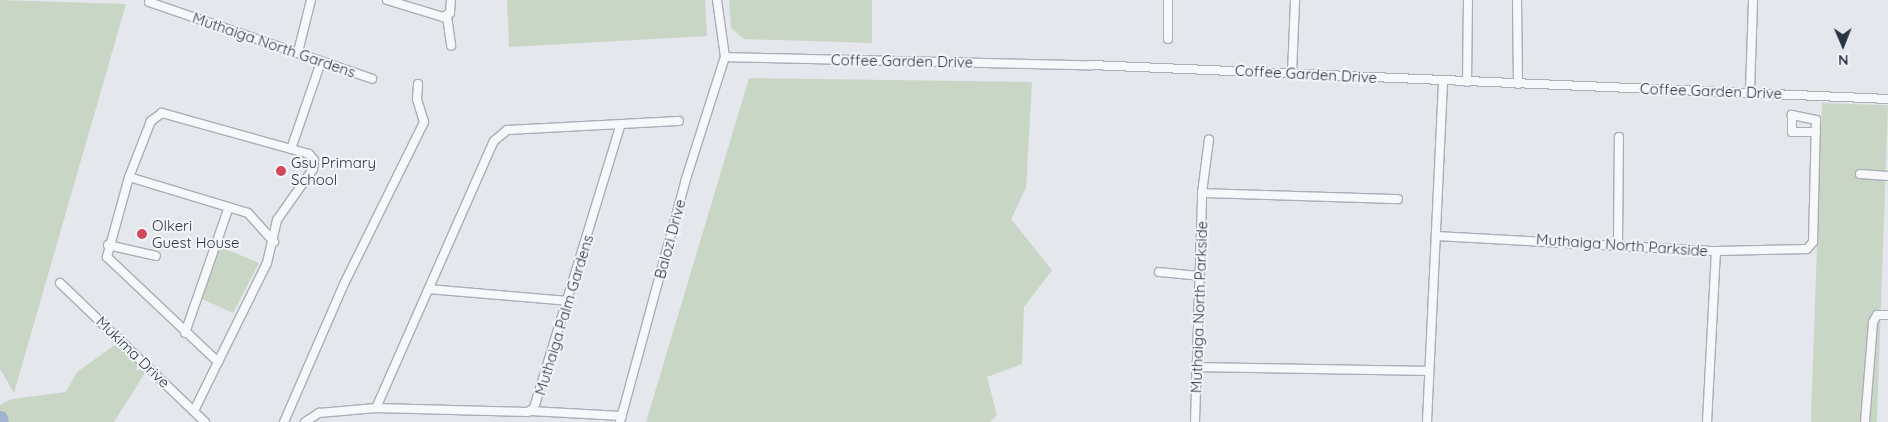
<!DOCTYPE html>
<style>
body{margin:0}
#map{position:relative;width:1888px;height:422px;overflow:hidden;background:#e4e7ec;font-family:Quicksand,sans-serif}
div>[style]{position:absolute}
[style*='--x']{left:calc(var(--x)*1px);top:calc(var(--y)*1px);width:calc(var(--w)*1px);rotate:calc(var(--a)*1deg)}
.green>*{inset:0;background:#c9d6c5;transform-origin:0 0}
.river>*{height:15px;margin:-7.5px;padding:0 7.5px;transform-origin:7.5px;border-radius:7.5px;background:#9fb4cc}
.roads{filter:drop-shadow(1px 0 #a9aeb7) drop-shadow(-1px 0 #a9aeb7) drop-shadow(0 1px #a9aeb7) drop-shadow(0 -1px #a9aeb7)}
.street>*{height:8px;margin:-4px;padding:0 4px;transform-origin:4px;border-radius:4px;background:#f7f8fa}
.dots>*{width:14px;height:14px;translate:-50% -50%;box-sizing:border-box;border:2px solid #f4f6f9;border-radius:50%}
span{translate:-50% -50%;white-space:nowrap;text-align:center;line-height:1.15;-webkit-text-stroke:4px #f4f6f9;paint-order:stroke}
.street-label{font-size:15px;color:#2b3445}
.poi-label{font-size:15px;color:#2b3445}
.left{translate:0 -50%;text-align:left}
.north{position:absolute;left:1818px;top:20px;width:50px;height:50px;-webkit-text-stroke:4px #f4f6f9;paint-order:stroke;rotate:179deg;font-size:14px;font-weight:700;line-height:20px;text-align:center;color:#2b3445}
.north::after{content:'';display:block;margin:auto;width:18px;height:22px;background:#2b3445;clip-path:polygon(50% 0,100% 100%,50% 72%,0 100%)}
</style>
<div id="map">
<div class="green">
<div style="clip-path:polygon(0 0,126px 4px,14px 393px,0 369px)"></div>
<div style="clip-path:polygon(507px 0,705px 0,707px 36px,509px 47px)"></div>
<div style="clip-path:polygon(729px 0,872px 0,872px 43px,744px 39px,731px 28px)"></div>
<div style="clip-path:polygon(749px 78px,1032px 82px,1026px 188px,1011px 219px,1052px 270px,1024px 307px,1022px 364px,987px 377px,997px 415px,990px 422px,646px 422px)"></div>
<div style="left:1822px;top:103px;width:66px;height:319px;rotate:2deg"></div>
<div style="clip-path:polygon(216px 245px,259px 263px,233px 313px,198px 297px)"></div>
<div style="clip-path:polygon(119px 342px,148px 368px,114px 422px,0 422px,0 405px,12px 399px,66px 392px,77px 372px)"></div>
</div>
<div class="river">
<div style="--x:0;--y:418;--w:4;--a:76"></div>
</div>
<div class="roads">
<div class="street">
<div style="--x:387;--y:0;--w:59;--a:16.9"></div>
<div style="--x:443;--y:17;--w:8;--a:-30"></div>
<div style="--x:450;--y:13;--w:13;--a:-86"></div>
<div style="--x:1168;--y:0;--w:39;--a:90"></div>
<div style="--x:1517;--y:0;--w:84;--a:89.3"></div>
<div style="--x:149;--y:2;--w:236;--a:19"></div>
<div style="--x:447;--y:16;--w:30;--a:82"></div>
<div style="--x:298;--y:52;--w:54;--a:-76"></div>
<div style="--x:725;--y:57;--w:366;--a:1.3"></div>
<div style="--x:1091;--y:65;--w:798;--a:2.44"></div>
<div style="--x:1292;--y:73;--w:73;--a:-87.6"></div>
<div style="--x:1467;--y:82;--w:82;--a:-89.3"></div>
<div style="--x:1750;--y:91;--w:91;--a:-88.1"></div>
<div style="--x:291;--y:149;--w:92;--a:-71"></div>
<div style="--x:1860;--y:174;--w:28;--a:4"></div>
<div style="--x:129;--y:177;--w:124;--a:16.8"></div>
<div style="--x:248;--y:213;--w:39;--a:48"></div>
<div style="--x:1202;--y:193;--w:196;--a:1.8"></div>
<div style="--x:1436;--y:236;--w:280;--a:3.1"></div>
<div style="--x:1716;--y:251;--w:91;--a:-1.3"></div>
<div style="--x:1807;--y:249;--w:9;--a:-49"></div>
<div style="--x:1813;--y:242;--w:122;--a:-88.6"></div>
<div style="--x:1816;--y:120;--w:25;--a:-168"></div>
<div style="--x:1792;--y:115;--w:17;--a:90"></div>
<div style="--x:1792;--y:132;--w:24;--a:0"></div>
<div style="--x:1618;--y:243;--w:106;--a:-89.5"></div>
<div style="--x:108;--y:245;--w:49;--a:12.9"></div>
<div style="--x:1159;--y:272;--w:41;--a:5.6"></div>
<div style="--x:60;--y:283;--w:201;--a:43.8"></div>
<div style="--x:429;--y:289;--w:141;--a:4.9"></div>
<div style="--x:185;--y:333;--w:133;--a:-70.8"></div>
<div style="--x:1197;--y:367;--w:232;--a:1"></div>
<div style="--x:376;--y:408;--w:292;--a:-66.2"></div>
<div style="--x:494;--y:141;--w:17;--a:-40"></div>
<div style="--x:507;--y:130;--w:172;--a:-3"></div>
<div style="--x:194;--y:411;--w:55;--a:-63.9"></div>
<div style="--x:218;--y:362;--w:110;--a:-63.7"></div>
<div style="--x:267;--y:263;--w:44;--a:-76.9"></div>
<div style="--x:277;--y:220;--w:62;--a:-54.8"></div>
<div style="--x:313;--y:169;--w:9;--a:-84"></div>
<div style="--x:314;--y:160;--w:8;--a:-130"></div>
<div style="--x:309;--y:154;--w:153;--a:-164.4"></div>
<div style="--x:162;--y:113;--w:14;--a:144"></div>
<div style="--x:151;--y:121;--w:60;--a:111.4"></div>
<div style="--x:129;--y:177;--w:83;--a:105.4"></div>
<div style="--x:107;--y:257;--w:153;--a:43.4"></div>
<div style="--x:530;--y:411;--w:92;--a:3.1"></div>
<div style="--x:284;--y:422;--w:148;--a:-66.5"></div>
<div style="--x:343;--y:286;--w:183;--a:-63.7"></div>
<div style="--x:424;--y:122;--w:24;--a:-107"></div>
<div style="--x:417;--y:99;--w:15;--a:-86"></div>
<div style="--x:305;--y:422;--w:17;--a:-33"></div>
<div style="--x:319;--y:413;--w:57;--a:-5"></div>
<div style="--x:376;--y:408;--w:152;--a:1.5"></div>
<div style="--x:528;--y:412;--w:7;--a:-34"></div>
<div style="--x:534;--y:408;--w:295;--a:-73"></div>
<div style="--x:620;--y:422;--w:249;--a:-74.8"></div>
<div style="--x:685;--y:182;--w:131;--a:-72.3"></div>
<div style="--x:725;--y:57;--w:58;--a:-98"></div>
<div style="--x:1195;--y:422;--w:229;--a:-88.2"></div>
<div style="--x:1202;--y:193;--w:54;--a:-82.6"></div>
<div style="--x:1427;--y:422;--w:340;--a:-87.3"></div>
<div style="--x:1707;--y:422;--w:171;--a:-87"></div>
<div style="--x:1865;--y:422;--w:100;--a:-85.4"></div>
<div style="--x:1873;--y:322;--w:8;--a:-60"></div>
<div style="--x:1877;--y:315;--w:11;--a:0"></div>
</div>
</div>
<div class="dots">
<div style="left:281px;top:171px;background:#d1495b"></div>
<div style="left:142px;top:234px;background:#d1495b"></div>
</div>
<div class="street-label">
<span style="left:274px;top:45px;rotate:19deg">Muthaiga North Gardens</span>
<span style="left:902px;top:61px;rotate:1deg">Coffee Garden Drive</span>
<span style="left:1306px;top:74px;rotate:3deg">Coffee Garden Drive</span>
<span style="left:1711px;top:91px;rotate:2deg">Coffee Garden Drive</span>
<span style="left:670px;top:239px;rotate:-75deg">Balozi Drive</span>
<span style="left:1622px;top:245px;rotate:4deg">Muthaiga North Parkside</span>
<span style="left:1199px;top:307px;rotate:-88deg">Muthaiga North Parkside</span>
<span style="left:564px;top:315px;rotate:-73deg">Muthaiga Palm Gardens</span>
<span style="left:133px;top:352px;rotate:44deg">Mukima Drive</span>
</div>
<div class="poi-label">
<span class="left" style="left:291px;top:171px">Gsu Primary<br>School</span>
<span class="left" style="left:152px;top:234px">Olkeri<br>Guest House</span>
</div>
<div class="north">N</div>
</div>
